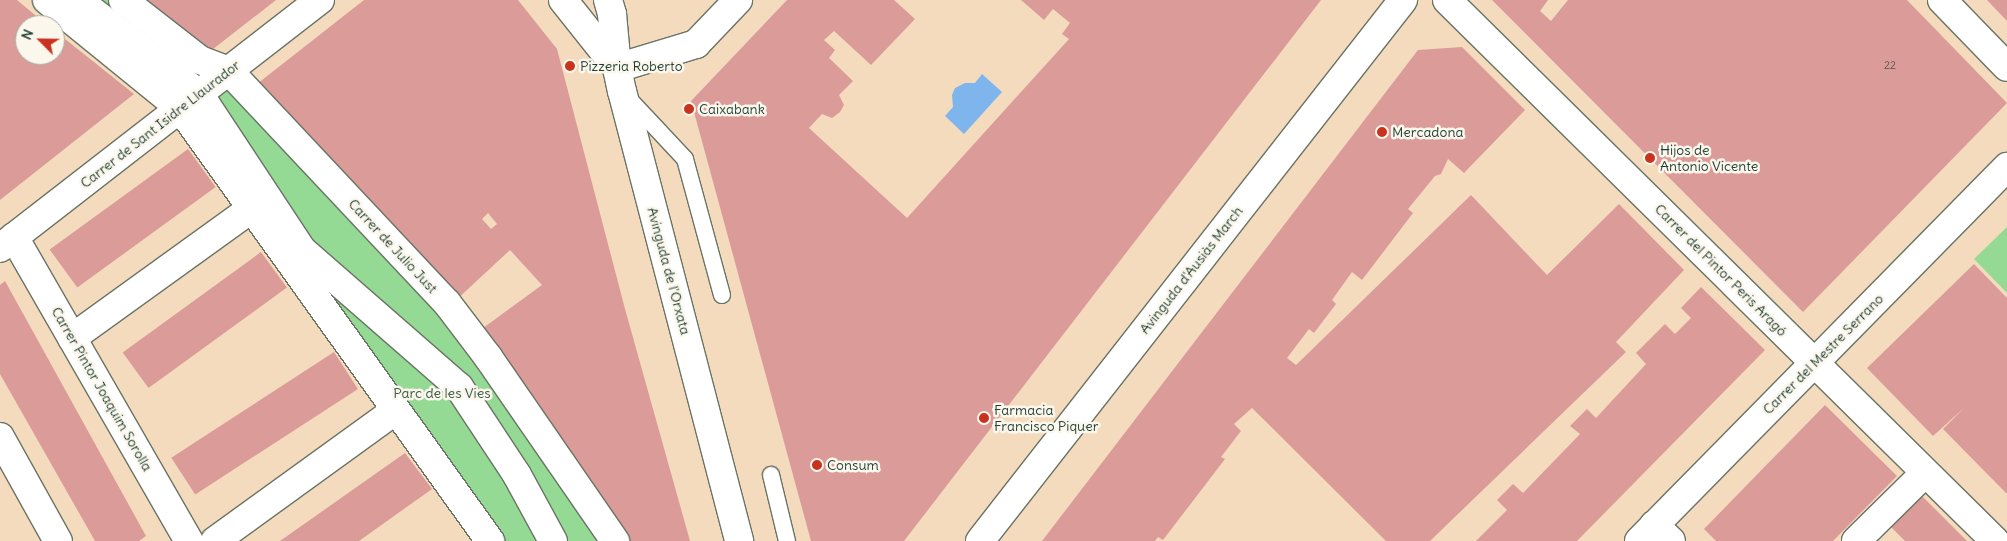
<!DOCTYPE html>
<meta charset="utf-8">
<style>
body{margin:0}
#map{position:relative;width:2007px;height:541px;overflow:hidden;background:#f4dbbe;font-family:Delius,sans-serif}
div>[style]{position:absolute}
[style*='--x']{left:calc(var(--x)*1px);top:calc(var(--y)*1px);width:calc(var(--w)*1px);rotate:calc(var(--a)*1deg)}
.green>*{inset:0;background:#94da94}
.water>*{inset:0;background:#7eb5ed}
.building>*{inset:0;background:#db9b98;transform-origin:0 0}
.roads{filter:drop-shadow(1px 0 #6a7464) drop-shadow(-1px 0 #6a7464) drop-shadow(0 1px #6a7464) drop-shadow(0 -1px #6a7464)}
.lane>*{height:16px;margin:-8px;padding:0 8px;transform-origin:8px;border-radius:8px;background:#fff}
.street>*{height:28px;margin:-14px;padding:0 14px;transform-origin:14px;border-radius:14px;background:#fff}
.dots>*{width:14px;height:14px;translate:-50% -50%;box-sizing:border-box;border:2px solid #fbf7ec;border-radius:50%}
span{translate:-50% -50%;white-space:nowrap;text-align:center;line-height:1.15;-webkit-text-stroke:5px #fbf7ec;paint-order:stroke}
.number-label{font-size:11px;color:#4e544d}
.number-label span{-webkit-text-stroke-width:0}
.poi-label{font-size:14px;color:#1f3d34}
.left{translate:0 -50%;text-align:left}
.street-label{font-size:14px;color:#1f3d34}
.park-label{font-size:14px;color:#365c47}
.north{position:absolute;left:15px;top:15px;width:50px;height:50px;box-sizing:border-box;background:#fbf7ec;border:1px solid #a3ada2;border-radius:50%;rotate:293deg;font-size:14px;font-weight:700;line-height:20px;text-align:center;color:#1f3d34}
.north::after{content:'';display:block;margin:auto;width:18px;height:22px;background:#c8321e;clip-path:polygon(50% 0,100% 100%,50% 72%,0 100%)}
</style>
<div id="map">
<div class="green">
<div style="clip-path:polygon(45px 0,123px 0,200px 60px,488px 357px,603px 541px,477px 541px,173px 114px)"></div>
<div style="clip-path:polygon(2007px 227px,2007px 293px,1974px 259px)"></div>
</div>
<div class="water">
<div style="clip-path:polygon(982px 74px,1002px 92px,964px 134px,945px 116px,953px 107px,952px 95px,955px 88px,965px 83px,975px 83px)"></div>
</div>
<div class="building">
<div style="clip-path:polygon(0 0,17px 0,47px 25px,25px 25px,25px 55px,55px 55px,55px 31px,134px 94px,0 200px)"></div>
<div style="clip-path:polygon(143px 0,276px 0,208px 53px)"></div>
<div style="clip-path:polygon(evenodd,364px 0,518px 0,557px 49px,625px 309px,690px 541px,629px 541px,610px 511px,479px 331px,542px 285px,510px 250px,454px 302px,257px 84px,364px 0,488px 213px,497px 224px,491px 229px,482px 219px,488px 213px)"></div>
<div style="clip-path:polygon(787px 0,894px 0,915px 19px,871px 65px,834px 31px,824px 40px,835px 50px,829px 58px,853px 81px,839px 95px,844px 105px,840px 112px,832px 118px,822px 114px,809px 128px,907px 218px,1069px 39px,1062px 34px,1070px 23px,1053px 9px,1044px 20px,1021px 0,1321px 0,904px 541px,811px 541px,691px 101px)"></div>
<div style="clip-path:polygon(1492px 0,1548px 0,1540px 11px,1551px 21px,1568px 0,1907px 0,2007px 103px,1803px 312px)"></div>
<div style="clip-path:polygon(1987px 0,2007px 0,2007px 21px)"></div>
<div style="clip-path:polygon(1462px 47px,1525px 110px,1464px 173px,1448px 159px,1441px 174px,1435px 176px,1408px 209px,1413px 213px,1362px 280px,1352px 272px,1332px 300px,1336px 304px,1314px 333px,1309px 329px,1287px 358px,1296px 365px,1471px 195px,1547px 275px,1619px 204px,1684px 270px,1616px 342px,1626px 352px,1430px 541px,1386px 541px,1252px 408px,1234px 424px,1241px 431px,1221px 457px,1225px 459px,1163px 540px,1158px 537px,1155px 541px,1042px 541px,1418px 50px)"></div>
<div style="left:188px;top:149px;width:47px;height:171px;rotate:54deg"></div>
<div style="left:261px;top:252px;width:44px;height:171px;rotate:54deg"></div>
<div style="clip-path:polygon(1974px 264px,2007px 298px,2007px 494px,1943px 429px,1965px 407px,1933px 436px,1867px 368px)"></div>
<div style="clip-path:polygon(5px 281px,146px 536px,139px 541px,95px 541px,0 374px,0 285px)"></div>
<div style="clip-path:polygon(1701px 287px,1765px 350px,1577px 541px,1476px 541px,1507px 510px,1497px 500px,1513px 484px,1523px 493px,1580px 434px,1570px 426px,1587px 409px,1596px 418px,1646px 364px,1636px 353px,1665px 324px,1675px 334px,1691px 318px,1681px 308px)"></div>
<div style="left:334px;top:352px;width:44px;height:194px;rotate:57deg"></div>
<div style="clip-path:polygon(1825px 405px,1897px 476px,1833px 541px,1716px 541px,1704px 529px)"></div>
<div style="clip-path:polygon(405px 453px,432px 489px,359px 541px,280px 541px)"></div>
<div style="clip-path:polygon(1922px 496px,1967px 541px,1905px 541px,1891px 527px)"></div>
</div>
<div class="roads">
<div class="lane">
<div style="--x:627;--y:97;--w:85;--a:46.9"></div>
<div style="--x:685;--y:159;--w:141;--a:74.8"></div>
<div style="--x:771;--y:475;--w:68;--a:76.4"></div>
</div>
<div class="street">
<div style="--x:47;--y:0;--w:171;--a:39.1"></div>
<div style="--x:180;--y:108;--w:533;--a:54.4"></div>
<div style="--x:78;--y:0;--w:153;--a:37.8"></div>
<div style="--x:199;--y:94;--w:187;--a:56.6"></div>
<div style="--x:302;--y:250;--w:208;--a:41.1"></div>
<div style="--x:459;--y:387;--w:105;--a:56.6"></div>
<div style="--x:517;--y:475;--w:75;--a:61.4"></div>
<div style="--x:123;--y:0;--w:98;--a:37.9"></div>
<div style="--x:200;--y:60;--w:31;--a:21"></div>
<div style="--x:229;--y:71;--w:318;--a:46.8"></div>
<div style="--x:447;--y:303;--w:68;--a:52.8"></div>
<div style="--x:488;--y:357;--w:224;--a:55.4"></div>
<div style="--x:563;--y:0;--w:87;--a:51.5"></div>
<div style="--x:608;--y:0;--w:15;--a:74"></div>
<div style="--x:612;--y:14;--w:54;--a:84.7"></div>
<div style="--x:617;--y:68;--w:24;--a:78"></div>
<div style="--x:622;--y:91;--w:465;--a:75.4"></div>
<div style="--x:1447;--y:0;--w:770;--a:44.63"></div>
<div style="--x:1942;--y:0;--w:93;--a:45.9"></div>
<div style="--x:617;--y:68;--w:83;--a:-16.9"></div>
<div style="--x:696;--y:44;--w:61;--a:-46.3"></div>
<div style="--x:14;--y:237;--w:351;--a:60.1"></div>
<div style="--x:0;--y:248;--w:405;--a:-37.8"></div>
<div style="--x:72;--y:338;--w:222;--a:-35.8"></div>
<div style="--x:0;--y:437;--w:119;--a:60.9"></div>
<div style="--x:1654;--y:525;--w:23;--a:43"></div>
<div style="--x:215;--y:541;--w:223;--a:-35.9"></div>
<div style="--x:980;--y:541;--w:687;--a:-51.98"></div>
<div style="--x:1639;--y:541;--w:525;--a:-45.46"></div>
<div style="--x:1856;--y:541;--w:97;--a:-44.6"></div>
</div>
</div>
<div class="dots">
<div style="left:570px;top:66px;background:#c8321e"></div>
<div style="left:689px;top:109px;background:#c8321e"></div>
<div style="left:1382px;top:132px;background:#c8321e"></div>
<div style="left:1650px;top:158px;background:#c8321e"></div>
<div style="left:984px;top:418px;background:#c8321e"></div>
<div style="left:817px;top:465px;background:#c8321e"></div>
</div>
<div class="number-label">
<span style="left:1890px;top:65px">22</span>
</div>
<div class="poi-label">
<span class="left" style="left:580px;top:66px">Pizzeria Roberto</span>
<span class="left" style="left:699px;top:109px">Caixabank</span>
<span class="left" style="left:1392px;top:132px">Mercadona</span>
<span class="left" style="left:1660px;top:158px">Hijos de<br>Antonio Vicente</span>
<span class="left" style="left:994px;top:418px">Farmacia<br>Francisco Piquer</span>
<span class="left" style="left:827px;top:465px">Consum</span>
</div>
<div class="street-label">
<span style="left:160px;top:124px;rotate:-38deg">Carrer de Sant Isidre Llaurador</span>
<span style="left:393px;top:246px;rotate:47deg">Carrer de Julio Just</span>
<span style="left:1191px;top:270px;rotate:-52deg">Avinguda d'Ausiàs March</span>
<span style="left:1721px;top:270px;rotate:45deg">Carrer del Pintor Peris Aragó</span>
<span style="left:669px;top:271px;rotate:75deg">Avinguda de l'Orxata</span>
<span style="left:1823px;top:354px;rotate:-45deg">Carrer del Mestre Serrano</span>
<span style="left:102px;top:389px;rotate:60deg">Carrer Pintor Joaquim Sorolla</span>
</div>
<div class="park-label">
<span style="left:442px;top:393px">Parc de les Vies</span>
</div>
<div class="north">N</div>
</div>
